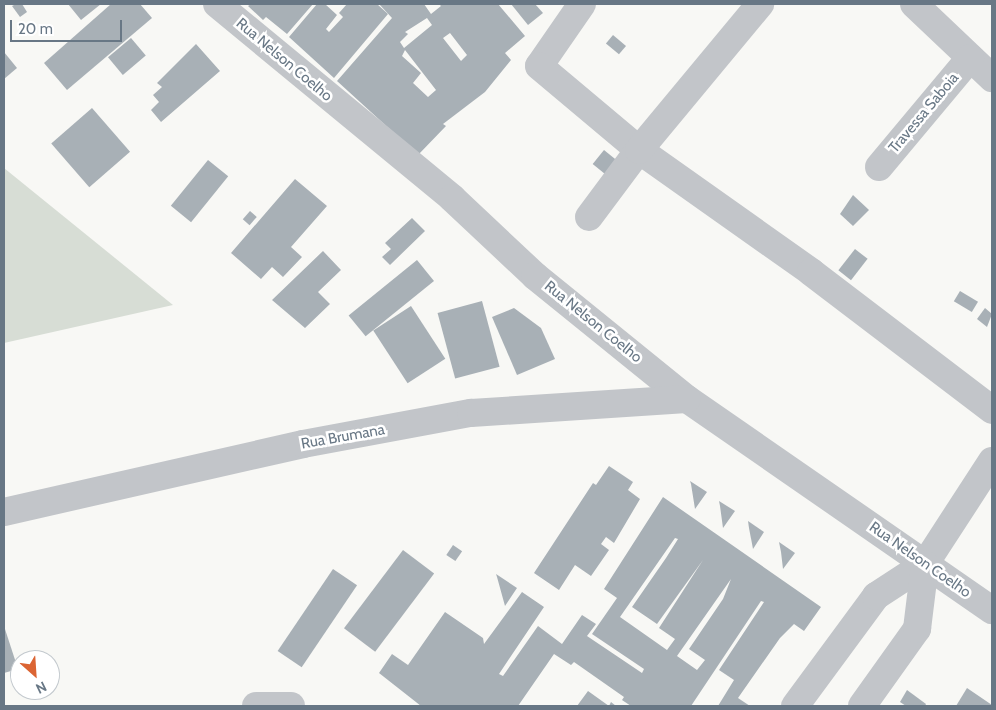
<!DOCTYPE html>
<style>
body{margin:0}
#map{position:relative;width:996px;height:710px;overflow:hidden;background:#f8f8f5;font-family:Cabin,sans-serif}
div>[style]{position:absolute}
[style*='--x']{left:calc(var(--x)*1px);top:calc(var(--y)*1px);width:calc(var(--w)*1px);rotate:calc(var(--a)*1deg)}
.green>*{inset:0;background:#d7ddd5}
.building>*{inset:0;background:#a8b0b6;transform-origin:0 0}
.minor>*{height:28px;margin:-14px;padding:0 14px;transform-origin:14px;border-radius:14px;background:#c2c5c9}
span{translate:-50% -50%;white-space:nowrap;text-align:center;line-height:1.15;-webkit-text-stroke:5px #fff;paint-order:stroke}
.street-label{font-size:15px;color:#687785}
.frame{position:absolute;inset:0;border:5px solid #687785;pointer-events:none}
.north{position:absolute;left:10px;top:650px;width:50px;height:50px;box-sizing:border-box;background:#fff;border:1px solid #c3c9ce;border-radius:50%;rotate:154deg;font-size:14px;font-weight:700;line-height:20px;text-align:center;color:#687785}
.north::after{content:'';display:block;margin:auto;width:18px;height:22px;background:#db6433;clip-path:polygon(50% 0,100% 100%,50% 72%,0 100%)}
.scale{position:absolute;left:10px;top:20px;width:112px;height:22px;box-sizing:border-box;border:2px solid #687785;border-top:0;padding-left:6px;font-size:15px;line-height:18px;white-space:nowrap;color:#687785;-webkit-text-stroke:4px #fff;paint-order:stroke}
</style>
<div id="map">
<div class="green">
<div style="clip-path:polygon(4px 168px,173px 305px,4px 343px)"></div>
</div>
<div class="building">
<div style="clip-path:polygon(16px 4px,22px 4px,27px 12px,20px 17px,12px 6px)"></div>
<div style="clip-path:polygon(68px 4px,101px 4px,81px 20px)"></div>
<div style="clip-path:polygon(111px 4px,140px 4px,152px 18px,67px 90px,44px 63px)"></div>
<div style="clip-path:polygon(251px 4px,313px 4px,287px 34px,266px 17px,263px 20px,248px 6px)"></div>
<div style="clip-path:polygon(317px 4px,325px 4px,337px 15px,326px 29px,329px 32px,343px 17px,339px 13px,347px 4px,377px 4px,388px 14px,334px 78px,289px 37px)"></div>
<div style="clip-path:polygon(evenodd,379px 4px,424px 4px,431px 14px,441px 6px,439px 4px,498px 4px,525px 36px,505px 53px,511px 60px,485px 92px,443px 124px,446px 126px,418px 155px,337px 81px,392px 18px,379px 4px,427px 18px,432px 25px,404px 48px,400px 42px,408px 34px,405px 32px,427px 18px,379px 4px,450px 33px,467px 55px,461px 61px,443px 38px,450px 33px,379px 4px,405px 50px,436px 90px,428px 97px,413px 83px,421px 73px,402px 56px,405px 50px)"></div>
<div style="clip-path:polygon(511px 4px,535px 4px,543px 13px,528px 25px)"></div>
<div style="left:613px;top:35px;width:17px;height:11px;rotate:40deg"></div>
<div style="left:131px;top:38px;width:23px;height:30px;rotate:50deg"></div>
<div style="clip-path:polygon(196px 44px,220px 71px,161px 122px,151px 110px,159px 102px,153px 95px,162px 87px,157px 83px)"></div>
<div style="clip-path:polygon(4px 52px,17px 68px,4px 79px)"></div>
<div style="left:92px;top:108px;width:58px;height:54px;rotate:49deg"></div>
<div style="left:604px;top:150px;width:21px;height:18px;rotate:39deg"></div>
<div style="left:208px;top:160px;width:26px;height:59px;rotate:39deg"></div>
<div style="clip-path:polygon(295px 179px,327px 206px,291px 247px,302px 257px,283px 277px,272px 267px,261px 279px,231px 253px)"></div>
<div style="clip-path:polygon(853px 195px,869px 210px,853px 226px,840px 214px)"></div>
<div style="left:250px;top:211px;width:9px;height:11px;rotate:41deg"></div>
<div style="clip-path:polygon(412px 218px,425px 231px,390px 265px,382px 257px,391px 249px,385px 243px)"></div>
<div style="left:855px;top:249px;width:16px;height:27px;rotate:38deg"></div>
<div style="clip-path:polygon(323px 251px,341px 270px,318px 292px,330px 304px,305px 328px,272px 300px)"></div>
<div style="left:417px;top:260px;width:27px;height:88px;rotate:51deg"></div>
<div style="left:960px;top:291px;width:21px;height:12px;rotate:31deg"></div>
<div style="left:482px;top:301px;width:68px;height:46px;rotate:75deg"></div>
<div style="left:411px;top:306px;width:63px;height:45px;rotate:57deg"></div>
<div style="clip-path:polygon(514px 308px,541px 328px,555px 359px,517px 375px,492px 317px)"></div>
<div style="clip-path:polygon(985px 308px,992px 314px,987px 327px,977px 319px)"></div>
<div style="clip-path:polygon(609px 466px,633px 482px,628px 490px,640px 499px,614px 543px,606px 537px,601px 544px,609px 550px,591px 576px,575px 565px,559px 590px,534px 573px,593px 483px,596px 485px)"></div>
<div style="clip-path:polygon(690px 481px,707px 492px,695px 509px,691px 484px)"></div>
<div style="clip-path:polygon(evenodd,663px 497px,821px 607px,804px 631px,794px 624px,780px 638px,738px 698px,750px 706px,718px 706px,734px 680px,719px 670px,764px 602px,761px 601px,691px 706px,631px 706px,622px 700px,624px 697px,574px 662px,571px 665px,554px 654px,518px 706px,421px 706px,379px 673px,392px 654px,408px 665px,445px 612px,483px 638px,484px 644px,522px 592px,544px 607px,499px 674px,503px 676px,538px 626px,562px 644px,582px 615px,596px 624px,587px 636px,642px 673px,644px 669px,592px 634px,617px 598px,604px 589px,663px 497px,675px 538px,678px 539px,666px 558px,632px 607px,657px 624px,703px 560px,659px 628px,675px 639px,667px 650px,620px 617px,675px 538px,663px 497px,731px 579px,723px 599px,689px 649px,705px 660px,697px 670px,677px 656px,731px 579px)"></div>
<div style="clip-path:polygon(719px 501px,735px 511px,723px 528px,720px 506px)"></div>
<div style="clip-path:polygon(748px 521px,764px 532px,753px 549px,749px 528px)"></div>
<div style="clip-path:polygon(779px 542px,795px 553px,783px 569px,781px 552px)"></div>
<div style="left:453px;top:545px;width:11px;height:12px;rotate:34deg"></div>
<div style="left:403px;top:550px;width:39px;height:98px;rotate:37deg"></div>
<div style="left:333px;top:569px;width:29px;height:99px;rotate:34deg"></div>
<div style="clip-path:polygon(496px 574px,517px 588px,505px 606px,497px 577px)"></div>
<div style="clip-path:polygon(4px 626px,18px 669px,4px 673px)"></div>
<div style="clip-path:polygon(967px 688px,992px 705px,992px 706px,956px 706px)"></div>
<div style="clip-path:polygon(907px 690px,926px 704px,925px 706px,906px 706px,900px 702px)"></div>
<div style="clip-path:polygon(588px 691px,609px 706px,611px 702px,616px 706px,577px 706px)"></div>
</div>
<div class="minor">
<div style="--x:217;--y:4;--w:305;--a:39.5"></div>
<div style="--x:452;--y:198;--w:114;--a:43.2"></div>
<div style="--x:535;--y:276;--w:196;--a:39"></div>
<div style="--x:687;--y:399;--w:371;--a:34.7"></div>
<div style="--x:582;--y:4;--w:75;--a:124.7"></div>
<div style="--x:539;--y:66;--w:131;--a:40"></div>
<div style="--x:639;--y:150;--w:211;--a:35.3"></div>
<div style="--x:811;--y:272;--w:228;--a:37.3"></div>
<div style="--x:914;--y:4;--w:108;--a:43.5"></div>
<div style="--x:879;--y:167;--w:142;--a:-50.1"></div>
<div style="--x:589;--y:217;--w:84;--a:-53.3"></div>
<div style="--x:639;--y:150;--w:190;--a:-50.3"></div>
<div style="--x:4;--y:512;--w:307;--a:-12.8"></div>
<div style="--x:303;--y:444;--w:171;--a:-10.5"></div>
<div style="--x:471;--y:413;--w:216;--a:-3.7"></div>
<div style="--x:256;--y:706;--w:35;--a:0"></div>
<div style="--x:795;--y:706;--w:137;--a:-53.6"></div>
<div style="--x:876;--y:596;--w:59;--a:-33.1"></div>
<div style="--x:925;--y:564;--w:123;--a:-57"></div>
<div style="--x:862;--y:706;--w:95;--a:-54.5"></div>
<div style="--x:917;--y:629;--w:65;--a:-83"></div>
</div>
<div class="street-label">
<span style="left:284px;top:60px;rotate:40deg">Rua Nelson Coelho</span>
<span style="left:924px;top:113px;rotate:-50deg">Travessa Saboia</span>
<span style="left:593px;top:322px;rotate:39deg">Rua Nelson Coelho</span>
<span style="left:343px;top:437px;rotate:-10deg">Rua Brumana</span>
<span style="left:920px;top:560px;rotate:35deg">Rua Nelson Coelho</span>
</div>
<div class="frame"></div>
<div class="north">N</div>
<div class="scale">20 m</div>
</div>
